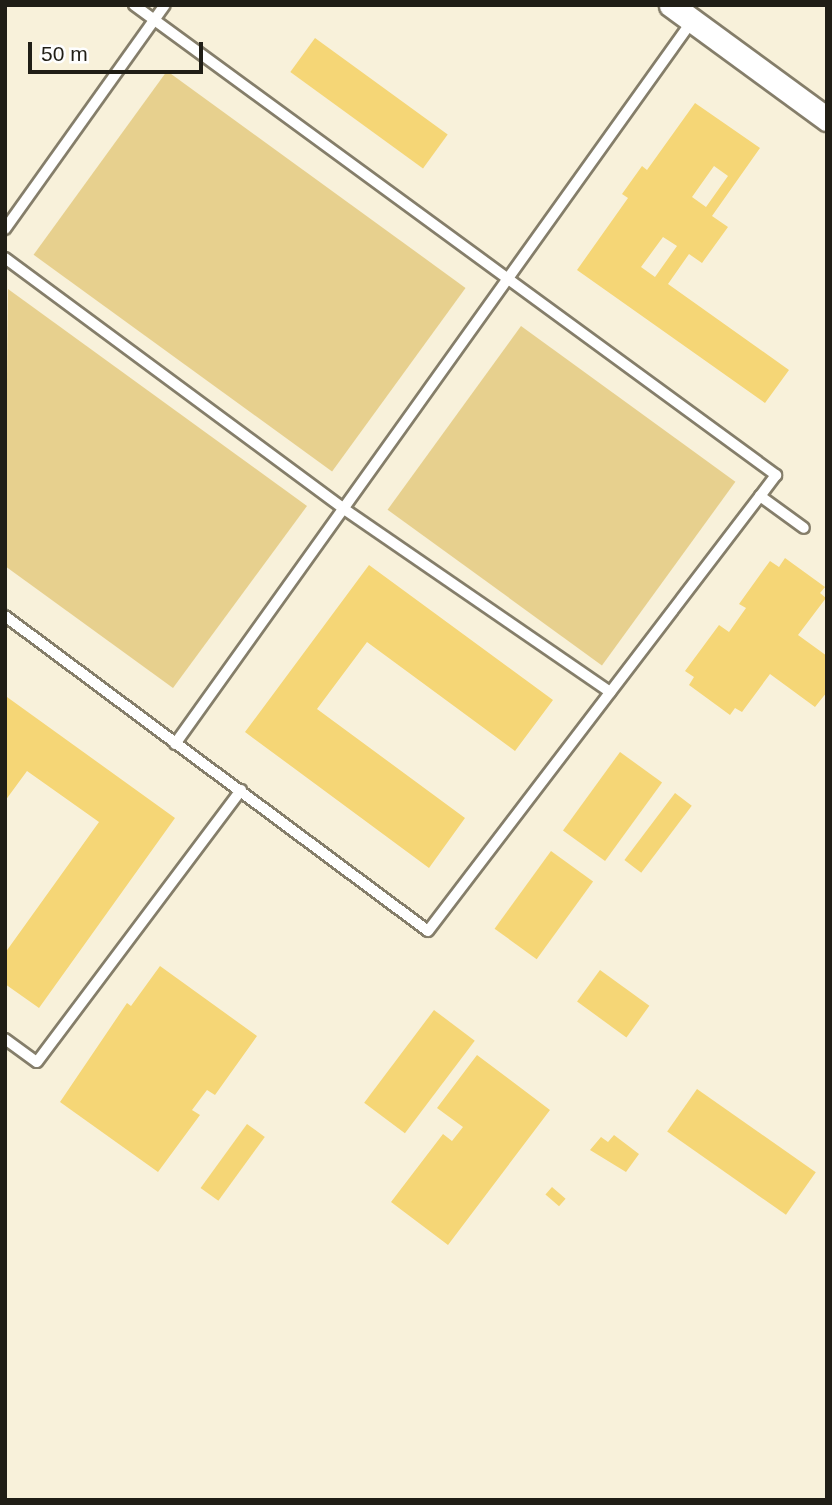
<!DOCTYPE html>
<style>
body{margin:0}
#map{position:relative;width:832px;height:1505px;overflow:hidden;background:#f8f1da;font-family:Arial,sans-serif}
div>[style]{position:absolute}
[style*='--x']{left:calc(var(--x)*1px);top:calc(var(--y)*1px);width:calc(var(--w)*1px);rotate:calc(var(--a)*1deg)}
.green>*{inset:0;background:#e7d08e;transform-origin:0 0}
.building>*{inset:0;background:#f5d676;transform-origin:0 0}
.roads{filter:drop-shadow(2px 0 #857e6a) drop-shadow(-2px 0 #857e6a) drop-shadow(0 2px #857e6a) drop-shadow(0 -2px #857e6a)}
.service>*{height:10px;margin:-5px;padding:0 5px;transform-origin:5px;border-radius:5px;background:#fff}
.minor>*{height:23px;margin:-11.5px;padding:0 11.5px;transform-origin:11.5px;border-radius:11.5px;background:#fff}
span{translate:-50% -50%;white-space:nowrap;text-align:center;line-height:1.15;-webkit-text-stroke:6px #fefefe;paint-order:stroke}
.frame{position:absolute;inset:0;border:7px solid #201e16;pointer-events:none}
.scale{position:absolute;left:28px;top:42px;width:175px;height:32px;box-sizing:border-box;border:4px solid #201e16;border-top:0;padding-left:9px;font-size:21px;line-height:24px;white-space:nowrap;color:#201e16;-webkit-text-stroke:5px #fefefe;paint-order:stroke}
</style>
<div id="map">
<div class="green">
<div style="left:167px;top:71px;width:369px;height:227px;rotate:36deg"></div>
<div style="clip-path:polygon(8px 289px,307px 506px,173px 688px,5px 566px)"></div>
<div style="left:521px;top:326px;width:265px;height:227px;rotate:36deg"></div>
</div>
<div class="building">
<div style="left:315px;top:38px;width:164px;height:42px;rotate:36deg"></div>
<div style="clip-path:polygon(evenodd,695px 103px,760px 148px,712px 216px,728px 227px,702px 263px,689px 254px,668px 284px,789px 370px,765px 403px,577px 270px,628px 198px,622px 194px,642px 166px,647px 170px,695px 103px,714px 166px,728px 176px,706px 207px,692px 197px,714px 166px,695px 103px,663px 237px,677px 246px,655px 277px,641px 267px,663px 237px)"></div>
<div style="clip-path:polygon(785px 558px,825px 587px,820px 593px,826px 598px,798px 635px,827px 656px,827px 692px,815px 707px,770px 674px,742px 712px,735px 708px,730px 715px,689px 685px,694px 677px,685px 671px,719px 625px,729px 632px,746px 608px,739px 604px,770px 561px,779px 567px)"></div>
<div style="clip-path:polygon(369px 565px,553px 700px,515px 751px,367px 642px,317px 709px,465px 818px,429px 868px,245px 732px)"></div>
<div style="clip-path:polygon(7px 697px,175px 818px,39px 1008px,5px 984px,5px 953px,99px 822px,27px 771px,5px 801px)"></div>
<div style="left:620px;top:752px;width:52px;height:97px;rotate:36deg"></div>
<div style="left:675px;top:793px;width:21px;height:84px;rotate:37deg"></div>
<div style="left:551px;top:851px;width:52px;height:96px;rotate:36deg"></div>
<div style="clip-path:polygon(160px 966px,257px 1036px,215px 1095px,207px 1090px,192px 1110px,200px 1115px,158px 1172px,60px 1102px,127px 1003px,131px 1006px)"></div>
<div style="left:600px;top:970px;width:61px;height:39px;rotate:36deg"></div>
<div style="left:434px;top:1010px;width:51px;height:116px;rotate:37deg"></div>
<div style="clip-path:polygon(477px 1055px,550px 1110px,448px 1245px,391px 1202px,443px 1134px,452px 1141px,463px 1127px,437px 1108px)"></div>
<div style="left:697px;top:1089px;width:145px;height:52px;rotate:35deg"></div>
<div style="left:247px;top:1124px;width:22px;height:79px;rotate:36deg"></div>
<div style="clip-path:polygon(614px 1135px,639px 1154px,626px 1172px,590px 1150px,601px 1137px,608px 1142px)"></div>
<div style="left:552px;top:1187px;width:18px;height:10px;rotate:41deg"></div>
</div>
<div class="roads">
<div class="service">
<div style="--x:134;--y:5;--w:796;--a:36.21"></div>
<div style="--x:776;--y:475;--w:26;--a:127"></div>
<div style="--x:760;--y:496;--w:54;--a:36"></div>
<div style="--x:5;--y:229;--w:275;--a:-54.5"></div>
<div style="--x:5;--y:258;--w:422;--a:36.5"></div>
<div style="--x:344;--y:509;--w:323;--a:34.5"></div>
<div style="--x:5;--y:616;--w:527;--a:36.67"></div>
<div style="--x:428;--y:931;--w:547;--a:-52.65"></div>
<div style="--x:175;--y:744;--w:889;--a:-54.43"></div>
<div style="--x:5;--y:1039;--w:39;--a:36"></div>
<div style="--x:37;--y:1062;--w:340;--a:-53.1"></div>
</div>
<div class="minor">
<div style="--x:671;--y:5;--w:193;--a:36.2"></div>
</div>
</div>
<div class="frame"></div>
<div class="scale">50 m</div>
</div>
